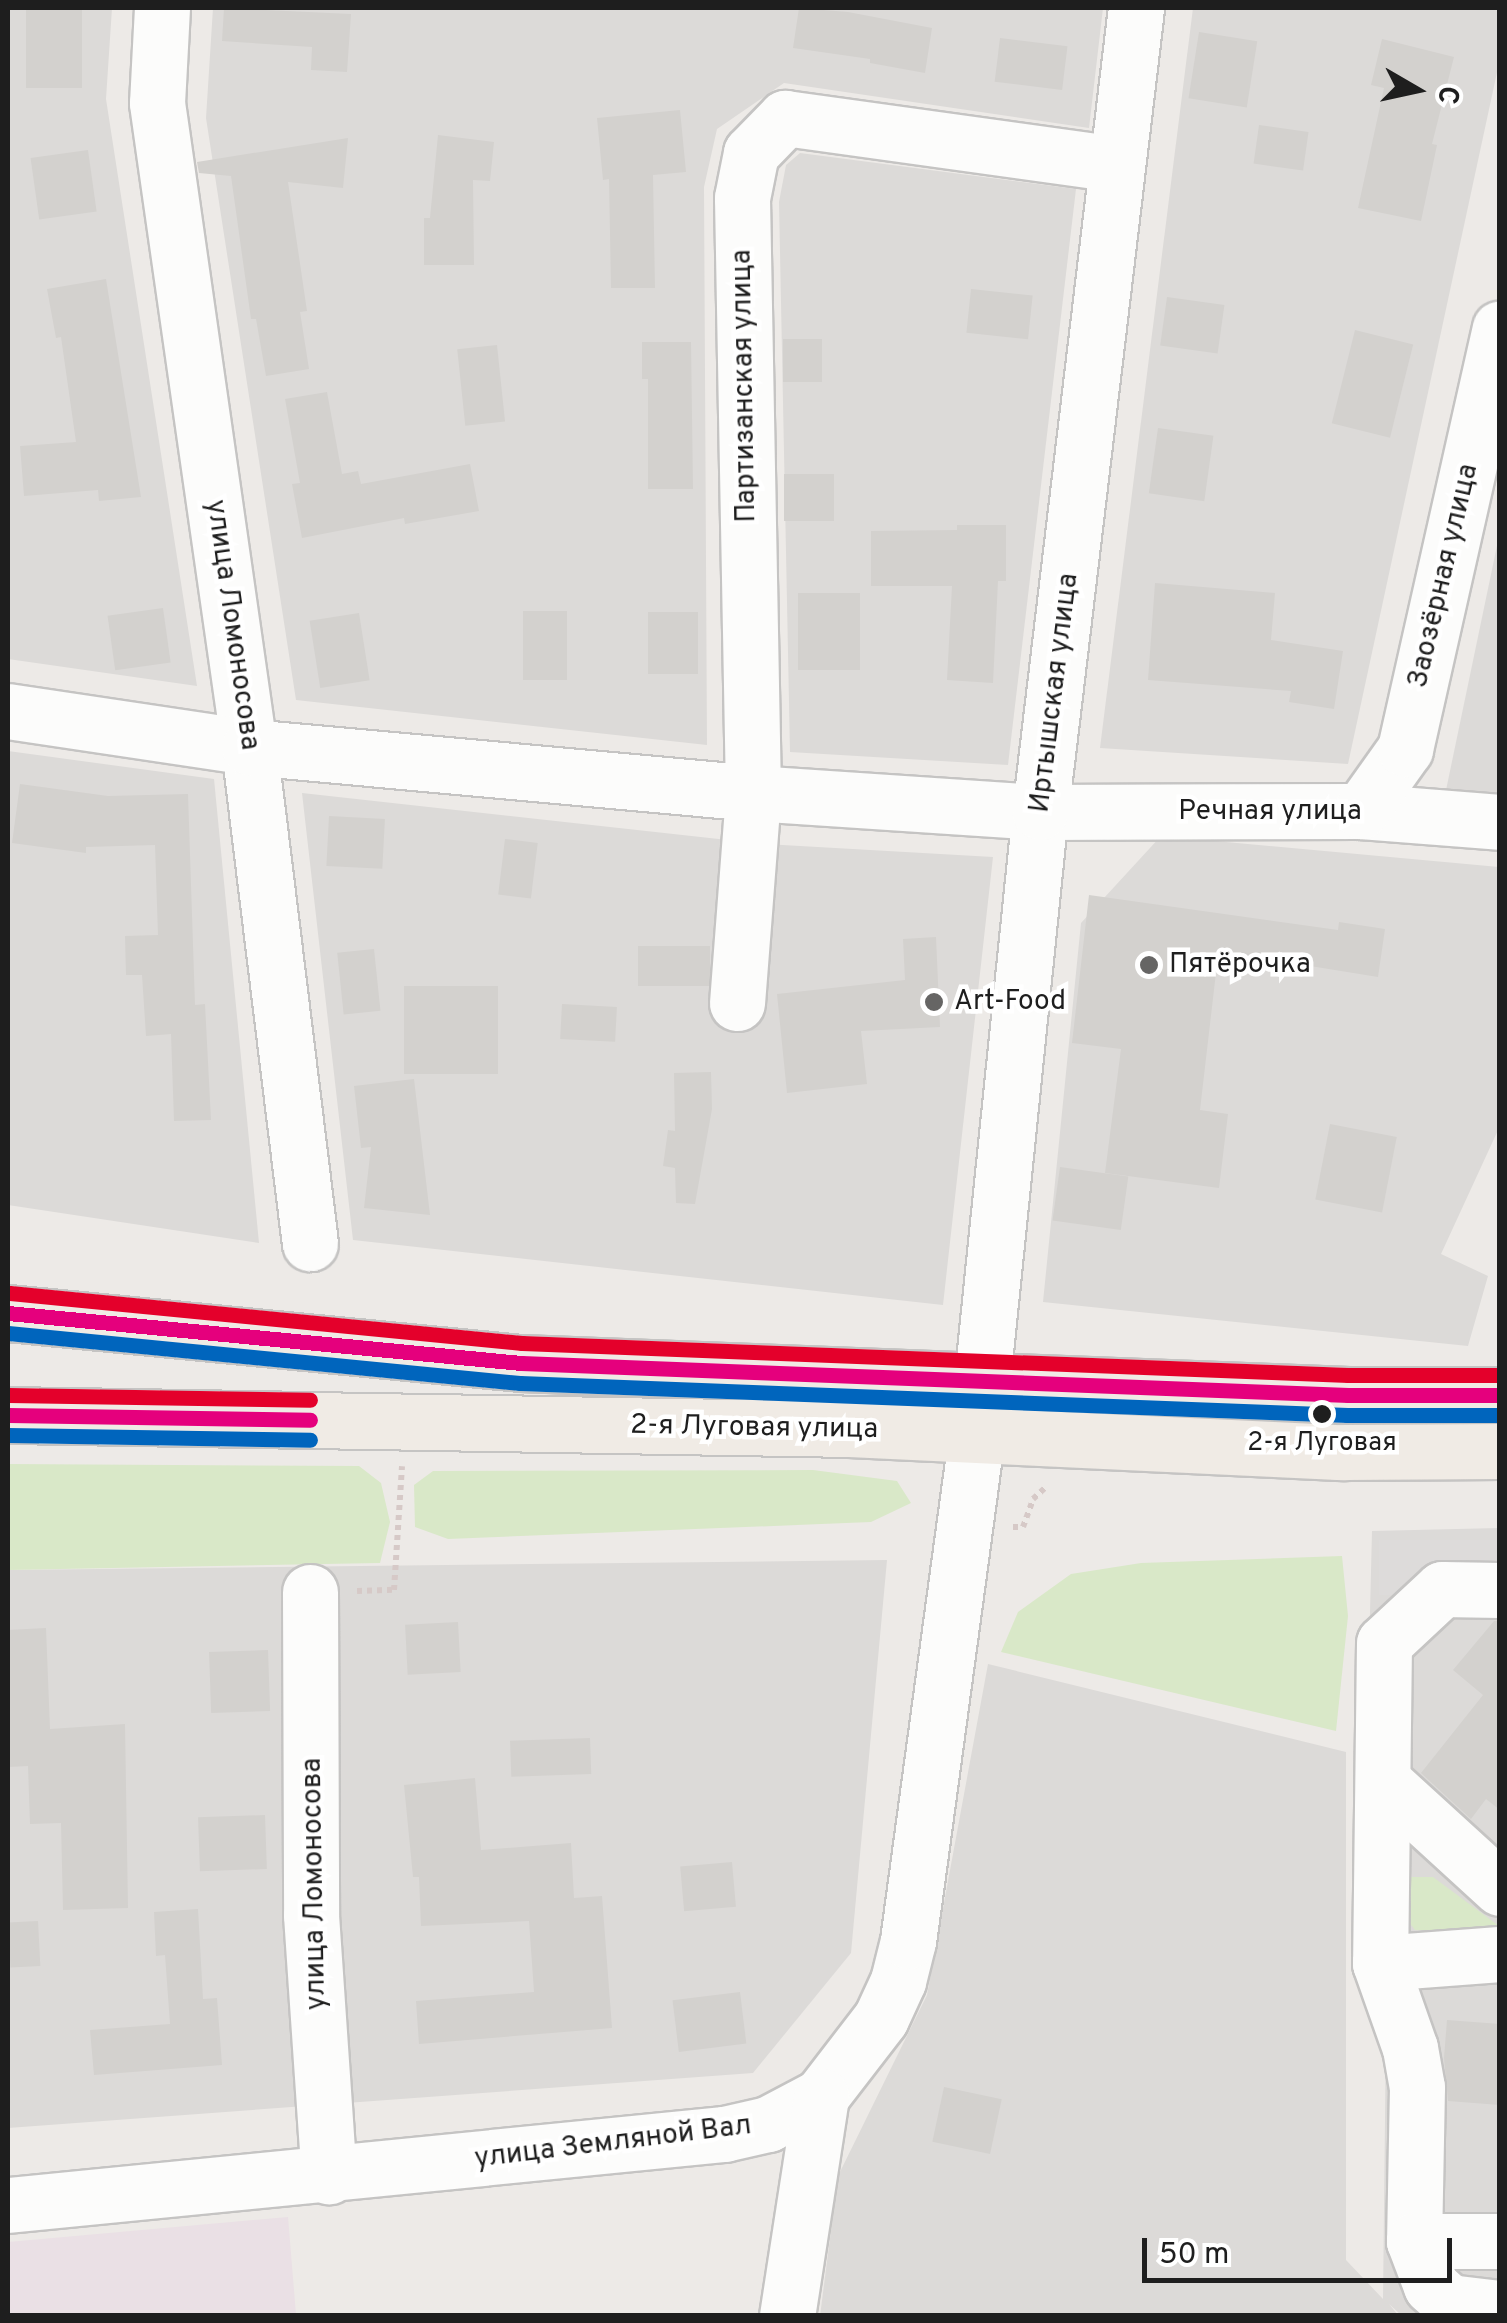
<!DOCTYPE html>
<meta charset="utf-8">
<style>
body{margin:0}
#map{position:relative;width:1507px;height:2323px;overflow:hidden;background:#edeae7;font-family:Overpass,sans-serif}
div>[style]{position:absolute}
[style*='--x']{left:calc(var(--x)*1px);top:calc(var(--y)*1px);width:calc(var(--w)*1px);rotate:calc(var(--a)*1deg)}
.residential>*{inset:0;background:#dcdad8}
.industrial>*{inset:0;background:#eae0e5}
.grass>*{inset:0;background:#d9e8c8}
.parking>*{inset:0;background:#dddbda;transform-origin:0 0}
.building>*{inset:0;background:#d3d1ce;transform-origin:0 0}
.path>*{height:6px;margin-top:-3px;transform-origin:0;background:repeating-linear-gradient(90deg,#d6c9c7 0 5px,transparent 0 10px)}
.roads{filter:drop-shadow(2px 0 #c5c4c3) drop-shadow(-2px 0 #c5c4c3) drop-shadow(0 2px #c5c4c3) drop-shadow(0 -2px #c5c4c3)}
.minor>*{height:55px;margin:-27.5px;padding:0 27.5px;transform-origin:27.5px;border-radius:27.5px;background:#fcfcfb}
.major>*{height:55px;margin:-27.5px;padding:0 27.5px;transform-origin:27.5px;border-radius:27.5px;background:#f0ebe5}
.bus-1>*{height:15px;margin:-7.5px;padding:0 7.5px;transform-origin:7.5px;border-radius:7.5px;background:#e5007d}
.bus-2>*{height:15px;margin:-7.5px;padding:0 7.5px;transform-origin:7.5px;border-radius:7.5px;background:#0065bd}
.bus-3>*{height:15px;margin:-7.5px;padding:0 7.5px;transform-origin:7.5px;border-radius:7.5px;background:#e4002b}
.dots>*{width:28px;height:28px;translate:-50% -50%;box-sizing:border-box;border:5px solid #fff;border-radius:50%}
span{translate:-50% -50%;white-space:nowrap;text-align:center;line-height:1.15;-webkit-text-stroke:9px #fff;paint-order:stroke}
.bus-label{font-size:26px;color:#1e1e1e}
.street-label{font-size:28px;color:#1e1e1e}
.poi-label{font-size:28px;color:#1e1e1e}
.left{translate:0 -50%;text-align:left}
.frame{position:absolute;inset:0;border:10px solid #1e1e1e;pointer-events:none}
.north{position:absolute;left:1367px;top:40px;width:100px;height:100px;-webkit-text-stroke:8px #fff;paint-order:stroke;rotate:99deg;font-size:28px;font-weight:700;line-height:40px;text-align:center;color:#1e1e1e}
.north::after{content:'';display:block;margin:auto;width:35px;height:45px;background:#1e1e1e;clip-path:polygon(50% 0,100% 100%,50% 72%,0 100%)}
.scale{position:absolute;left:1142px;top:2238px;width:310px;height:45px;box-sizing:border-box;border:5px solid #1e1e1e;border-top:0;padding-left:12px;font-size:30px;line-height:35px;white-space:nowrap;color:#1e1e1e;-webkit-text-stroke:8px #fff;paint-order:stroke}
</style>
<div id="map">
<div class="residential">
<div style="clip-path:polygon(8px 8px,112px 8px,106px 99px,197px 686px,8px 659px)"></div>
<div style="clip-path:polygon(213px 8px,1103px 8px,1089px 128px,784px 83px,717px 129px,704px 187px,707px 745px,296px 700px,206px 118px)"></div>
<div style="clip-path:polygon(1193px 8px,1499px 8px,1499px 63px,1348px 764px,1100px 748px)"></div>
<div style="clip-path:polygon(800px 153px,1076px 189px,1008px 765px,790px 752px,779px 202px,786px 165px)"></div>
<div style="clip-path:polygon(1499px 536px,1499px 800px,1445px 795px)"></div>
<div style="clip-path:polygon(8px 751px,214px 779px,259px 1243px,8px 1205px)"></div>
<div style="clip-path:polygon(302px 793px,765px 844px,993px 857px,943px 1305px,353px 1240px)"></div>
<div style="clip-path:polygon(1161px 836px,1499px 867px,1499px 1128px,1441px 1254px,1488px 1276px,1468px 1346px,1043px 1302px,1081px 923px)"></div>
<div style="clip-path:polygon(1499px 1528px,1499px 2315px,1401px 2315px,1389px 2304px,1398px 2315px,820px 2316px,838px 2176px,927px 1995px,988px 1664px,1346px 1752px,1346px 2260px,1383px 2299px,1386px 2029px,1361px 1976px,1372px 1531px)"></div>
<div style="clip-path:polygon(887px 1560px,851px 1953px,753px 2073px,8px 2128px,8px 1570px)"></div>
</div>
<div class="industrial">
<div style="clip-path:polygon(288px 2217px,296px 2315px,8px 2315px,8px 2242px)"></div>
</div>
<div class="grass">
<div style="clip-path:polygon(8px 1464px,359px 1466px,381px 1483px,390px 1522px,380px 1563px,8px 1570px)"></div>
<div style="clip-path:polygon(813px 1470px,897px 1481px,911px 1503px,871px 1522px,448px 1539px,415px 1527px,414px 1485px,433px 1471px)"></div>
<div style="clip-path:polygon(1342px 1556px,1348px 1616px,1336px 1731px,1001px 1652px,1018px 1612px,1071px 1574px,1141px 1563px)"></div>
<div style="clip-path:polygon(1411px 1877px,1433px 1877px,1499px 1926px,1499px 1934px,1415px 1930px,1396px 1906px)"></div>
</div>
<div class="parking">
<div style="left:1379px;top:1540px;width:120px;height:55px"></div>
</div>
<div class="building">
<div style="clip-path:polygon(224px 8px,351px 14px,347px 72px,311px 70px,312px 47px,222px 41px)"></div>
<div style="clip-path:polygon(799px 8px,848px 12px,932px 28px,925px 73px,870px 63px,870px 59px,793px 48px)"></div>
<div style="left:26px;top:9px;width:56px;height:79px"></div>
<div style="left:1199px;top:32px;width:59px;height:67px;rotate:9deg"></div>
<div style="left:1000px;top:38px;width:68px;height:44px;rotate:7deg"></div>
<div style="clip-path:polygon(1382px 39px,1454px 57px,1432px 144px,1437px 145px,1421px 221px,1358px 208px,1384px 88px,1371px 85px)"></div>
<div style="clip-path:polygon(680px 110px,686px 172px,653px 175px,655px 288px,611px 288px,609px 179px,603px 180px,597px 118px)"></div>
<div style="left:1259px;top:125px;width:50px;height:39px;rotate:8deg"></div>
<div style="clip-path:polygon(438px 135px,494px 142px,490px 181px,473px 180px,474px 265px,424px 265px,424px 218px,430px 218px)"></div>
<div style="clip-path:polygon(348px 138px,343px 188px,288px 182px,307px 311px,300px 312px,309px 369px,266px 376px,256px 319px,251px 319px,231px 176px,199px 173px,197px 162px)"></div>
<div style="left:88px;top:150px;width:62px;height:58px;rotate:82deg"></div>
<div style="clip-path:polygon(106px 279px,141px 497px,99px 501px,98px 490px,24px 496px,20px 446px,76px 442px,61px 337px,56px 338px,47px 289px)"></div>
<div style="left:971px;top:289px;width:62px;height:44px;rotate:6deg"></div>
<div style="left:1167px;top:297px;width:58px;height:49px;rotate:8deg"></div>
<div style="left:1355px;top:330px;width:60px;height:96px;rotate:14deg"></div>
<div style="left:783px;top:339px;width:39px;height:43px"></div>
<div style="clip-path:polygon(642px 342px,691px 342px,693px 489px,648px 489px,648px 379px,642px 379px)"></div>
<div style="left:497px;top:345px;width:77px;height:40px;rotate:84deg"></div>
<div style="clip-path:polygon(327px 392px,342px 474px,358px 471px,361px 484px,470px 464px,479px 511px,405px 524px,404px 518px,302px 538px,292px 484px,300px 483px,285px 399px)"></div>
<div style="left:1158px;top:428px;width:56px;height:66px;rotate:8deg"></div>
<div style="left:784px;top:474px;width:50px;height:47px"></div>
<div style="clip-path:polygon(957px 525px,1006px 525px,1006px 581px,998px 581px,993px 683px,947px 680px,952px 586px,871px 586px,871px 531px,957px 530px)"></div>
<div style="clip-path:polygon(1155px 583px,1275px 593px,1271px 640px,1343px 651px,1334px 709px,1289px 702px,1291px 691px,1148px 680px)"></div>
<div style="left:798px;top:593px;width:62px;height:77px"></div>
<div style="left:163px;top:608px;width:55px;height:56px;rotate:82deg"></div>
<div style="left:523px;top:611px;width:44px;height:69px"></div>
<div style="left:648px;top:612px;width:50px;height:62px"></div>
<div style="left:359px;top:613px;width:68px;height:50px;rotate:81deg"></div>
<div style="clip-path:polygon(20px 784px,108px 796px,188px 794px,195px 1005px,205px 1004px,211px 1120px,174px 1121px,171px 1034px,146px 1036px,142px 975px,126px 975px,125px 936px,158px 935px,155px 845px,86px 847px,86px 853px,12px 843px)"></div>
<div style="left:329px;top:816px;width:56px;height:50px;rotate:3deg"></div>
<div style="left:505px;top:839px;width:33px;height:56px;rotate:7deg"></div>
<div style="clip-path:polygon(1089px 895px,1338px 930px,1339px 922px,1385px 929px,1378px 977px,1304px 965px,1303px 975px,1217px 964px,1200px 1110px,1228px 1114px,1219px 1188px,1105px 1173px,1121px 1049px,1072px 1043px)"></div>
<div style="clip-path:polygon(936px 937px,940px 1027px,861px 1031px,867px 1084px,787px 1093px,777px 994px,905px 980px,903px 939px)"></div>
<div style="left:638px;top:946px;width:72px;height:40px"></div>
<div style="left:374px;top:949px;width:62px;height:37px;rotate:84deg"></div>
<div style="left:498px;top:986px;width:88px;height:94px;rotate:90deg"></div>
<div style="left:562px;top:1004px;width:55px;height:35px;rotate:3deg"></div>
<div style="clip-path:polygon(711px 1072px,712px 1109px,695px 1204px,676px 1203px,675px 1168px,663px 1166px,668px 1130px,675px 1131px,674px 1073px)"></div>
<div style="clip-path:polygon(414px 1079px,430px 1215px,364px 1208px,371px 1147px,361px 1148px,354px 1086px)"></div>
<div style="left:1330px;top:1124px;width:68px;height:77px;rotate:11deg"></div>
<div style="left:1060px;top:1167px;width:69px;height:54px;rotate:8deg"></div>
<div style="clip-path:polygon(1494px 1621px,1500px 1621px,1500px 1810px,1486px 1799px,1471px 1819px,1421px 1773px,1483px 1695px,1453px 1670px)"></div>
<div style="left:458px;top:1622px;width:50px;height:53px;rotate:87deg"></div>
<div style="clip-path:polygon(46px 1628px,50px 1729px,125px 1724px,128px 1908px,63px 1910px,61px 1823px,30px 1824px,28px 1766px,8px 1767px,8px 1630px)"></div>
<div style="left:268px;top:1650px;width:61px;height:59px;rotate:88deg"></div>
<div style="left:590px;top:1738px;width:36px;height:80px;rotate:88deg"></div>
<div style="clip-path:polygon(475px 1778px,481px 1850px,571px 1843px,574px 1898px,602px 1896px,612px 2028px,419px 2044px,416px 2001px,534px 1992px,529px 1921px,421px 1926px,419px 1877px,413px 1877px,404px 1785px)"></div>
<div style="left:265px;top:1815px;width:54px;height:67px;rotate:88deg"></div>
<div style="left:732px;top:1862px;width:45px;height:52px;rotate:85deg"></div>
<div style="clip-path:polygon(198px 1909px,203px 1999px,217px 1998px,222px 2065px,94px 2075px,90px 2030px,170px 2024px,165px 1955px,156px 1956px,154px 1912px)"></div>
<div style="left:38px;top:1921px;width:45px;height:30px;rotate:87deg"></div>
<div style="left:740px;top:1992px;width:52px;height:68px;rotate:83deg"></div>
<div style="clip-path:polygon(1447px 2020px,1500px 2024px,1500px 2105px,1448px 2101px,1444px 2058px)"></div>
<div style="left:944px;top:2087px;width:59px;height:56px;rotate:12deg"></div>
</div>
<div class="path">
<div style="--x:1013;--y:1527;--w:10;--a:0"></div>
<div style="--x:1023;--y:1527;--w:30;--a:-70"></div>
<div style="--x:1033;--y:1499;--w:16;--a:-43"></div>
<div style="--x:357;--y:1591;--w:37;--a:-2"></div>
<div style="--x:394;--y:1590;--w:124;--a:-86.3"></div>
</div>
<div class="roads">
<div class="minor">
<div style="--x:162;--y:8;--w:95;--a:93"></div>
<div style="--x:157;--y:103;--w:651;--a:81.87"></div>
<div style="--x:249;--y:747;--w:500;--a:83"></div>
<div style="--x:8;--y:711;--w:244;--a:8.5"></div>
<div style="--x:249;--y:747;--w:506;--a:5.21"></div>
<div style="--x:753;--y:793;--w:288;--a:3.8"></div>
<div style="--x:1040;--y:812;--w:321;--a:-0.2"></div>
<div style="--x:1361;--y:811;--w:139;--a:4.5"></div>
<div style="--x:1361;--y:811;--w:76;--a:-54.6"></div>
<div style="--x:1405;--y:749;--w:431;--a:-77.3"></div>
<div style="--x:737;--y:1003;--w:211;--a:-85.6"></div>
<div style="--x:753;--y:793;--w:595;--a:-91.06"></div>
<div style="--x:742;--y:198;--w:46;--a:-78.7"></div>
<div style="--x:751;--y:153;--w:49;--a:-45.8"></div>
<div style="--x:785;--y:118;--w:335;--a:7.9"></div>
<div style="--x:982;--y:1380;--w:571;--a:-84.17"></div>
<div style="--x:1040;--y:812;--w:810;--a:-83.19"></div>
<div style="--x:1500;--y:1590;--w:58;--a:-179"></div>
<div style="--x:1442;--y:1589;--w:79;--a:137"></div>
<div style="--x:1384;--y:1643;--w:320;--a:90.7"></div>
<div style="--x:1380;--y:1963;--w:90;--a:70.6"></div>
<div style="--x:1410;--y:2048;--w:40;--a:80"></div>
<div style="--x:1417;--y:2087;--w:154;--a:91.1"></div>
<div style="--x:1414;--y:2241;--w:86;--a:0"></div>
<div style="--x:310;--y:1592;--w:323;--a:89.8"></div>
<div style="--x:311;--y:1915;--w:262;--a:86.1"></div>
<div style="--x:1384;--y:1782;--w:157;--a:42.4"></div>
<div style="--x:1380;--y:1963;--w:120;--a:-4.3"></div>
<div style="--x:8;--y:2205;--w:720;--a:-5.66"></div>
<div style="--x:724;--y:2134;--w:45;--a:-12.8"></div>
<div style="--x:768;--y:2124;--w:60;--a:-27.8"></div>
<div style="--x:821;--y:2096;--w:98;--a:-52.4"></div>
<div style="--x:881;--y:2018;--w:41;--a:-65.3"></div>
<div style="--x:898;--y:1981;--w:41;--a:-76"></div>
<div style="--x:908;--y:1941;--w:513;--a:-82.27"></div>
<div style="--x:1414;--y:2241;--w:48;--a:69.3"></div>
<div style="--x:1431;--y:2286;--w:24;--a:42"></div>
<div style="--x:1449;--y:2302;--w:51;--a:6.7"></div>
<div style="--x:787;--y:2316;--w:223;--a:-81.2"></div>
</div>
<div class="major">
<div style="--x:8;--y:1313;--w:515;--a:5.57"></div>
<div style="--x:521;--y:1363;--w:828;--a:2.22"></div>
<div style="--x:1348;--y:1395;--w:152;--a:0"></div>
<div style="--x:8;--y:1415;--w:841;--a:0.95"></div>
<div style="--x:849;--y:1429;--w:496;--a:2.7"></div>
<div style="--x:1344;--y:1452;--w:156;--a:-0.4"></div>
</div>
</div>
<div class="bus-1">
<div style="--x:8;--y:1313;--w:515;--a:5.57"></div>
<div style="--x:521;--y:1363;--w:828;--a:2.22"></div>
<div style="--x:1348;--y:1395;--w:152;--a:0"></div>
<div style="--x:8;--y:1415;--w:302;--a:0.9"></div>
</div>
<div class="bus-2">
<div style="--x:8;--y:1333;--w:514;--a:5.58"></div>
<div style="--x:520;--y:1383;--w:828;--a:2.22"></div>
<div style="--x:1347;--y:1415;--w:153;--a:0"></div>
<div style="--x:8;--y:1435;--w:302;--a:0.9"></div>
</div>
<div class="bus-3">
<div style="--x:10;--y:1293;--w:514;--a:5.58"></div>
<div style="--x:522;--y:1343;--w:827;--a:2.22"></div>
<div style="--x:1348;--y:1375;--w:152;--a:0"></div>
<div style="--x:8;--y:1395;--w:302;--a:0.9"></div>
</div>
<div class="dots">
<div style="left:1149px;top:965px;background:#666564"></div>
<div style="left:934px;top:1002px;background:#666564"></div>
<div style="left:1322px;top:1414px;background:#1e1e1e"></div>
</div>
<div class="bus-label">
<span style="left:1322px;top:1444px">2-я Луговая</span>
</div>
<div class="street-label">
<span style="left:745px;top:386px;rotate:-91deg">Партизанская улица</span>
<span style="left:1444px;top:576px;rotate:-77deg">Заозёрная улица</span>
<span style="left:232px;top:625px;rotate:82deg">улица Ломоносова</span>
<span style="left:1055px;top:693px;rotate:-83deg">Иртышская улица</span>
<span style="left:1270px;top:812px">Речная улица</span>
<span style="left:754px;top:1428px;rotate:1deg">2-я Луговая улица</span>
<span style="left:315px;top:1884px;rotate:-91deg">улица Ломоносова</span>
<span style="left:613px;top:2143px;rotate:-7deg">улица Земляной Вал</span>
</div>
<div class="poi-label">
<span class="left" style="left:1169px;top:965px">Пятёрочка</span>
<span class="left" style="left:954px;top:1002px">Art-Food</span>
</div>
<div class="frame"></div>
<div class="north">С</div>
<div class="scale">50 m</div>
</div>
